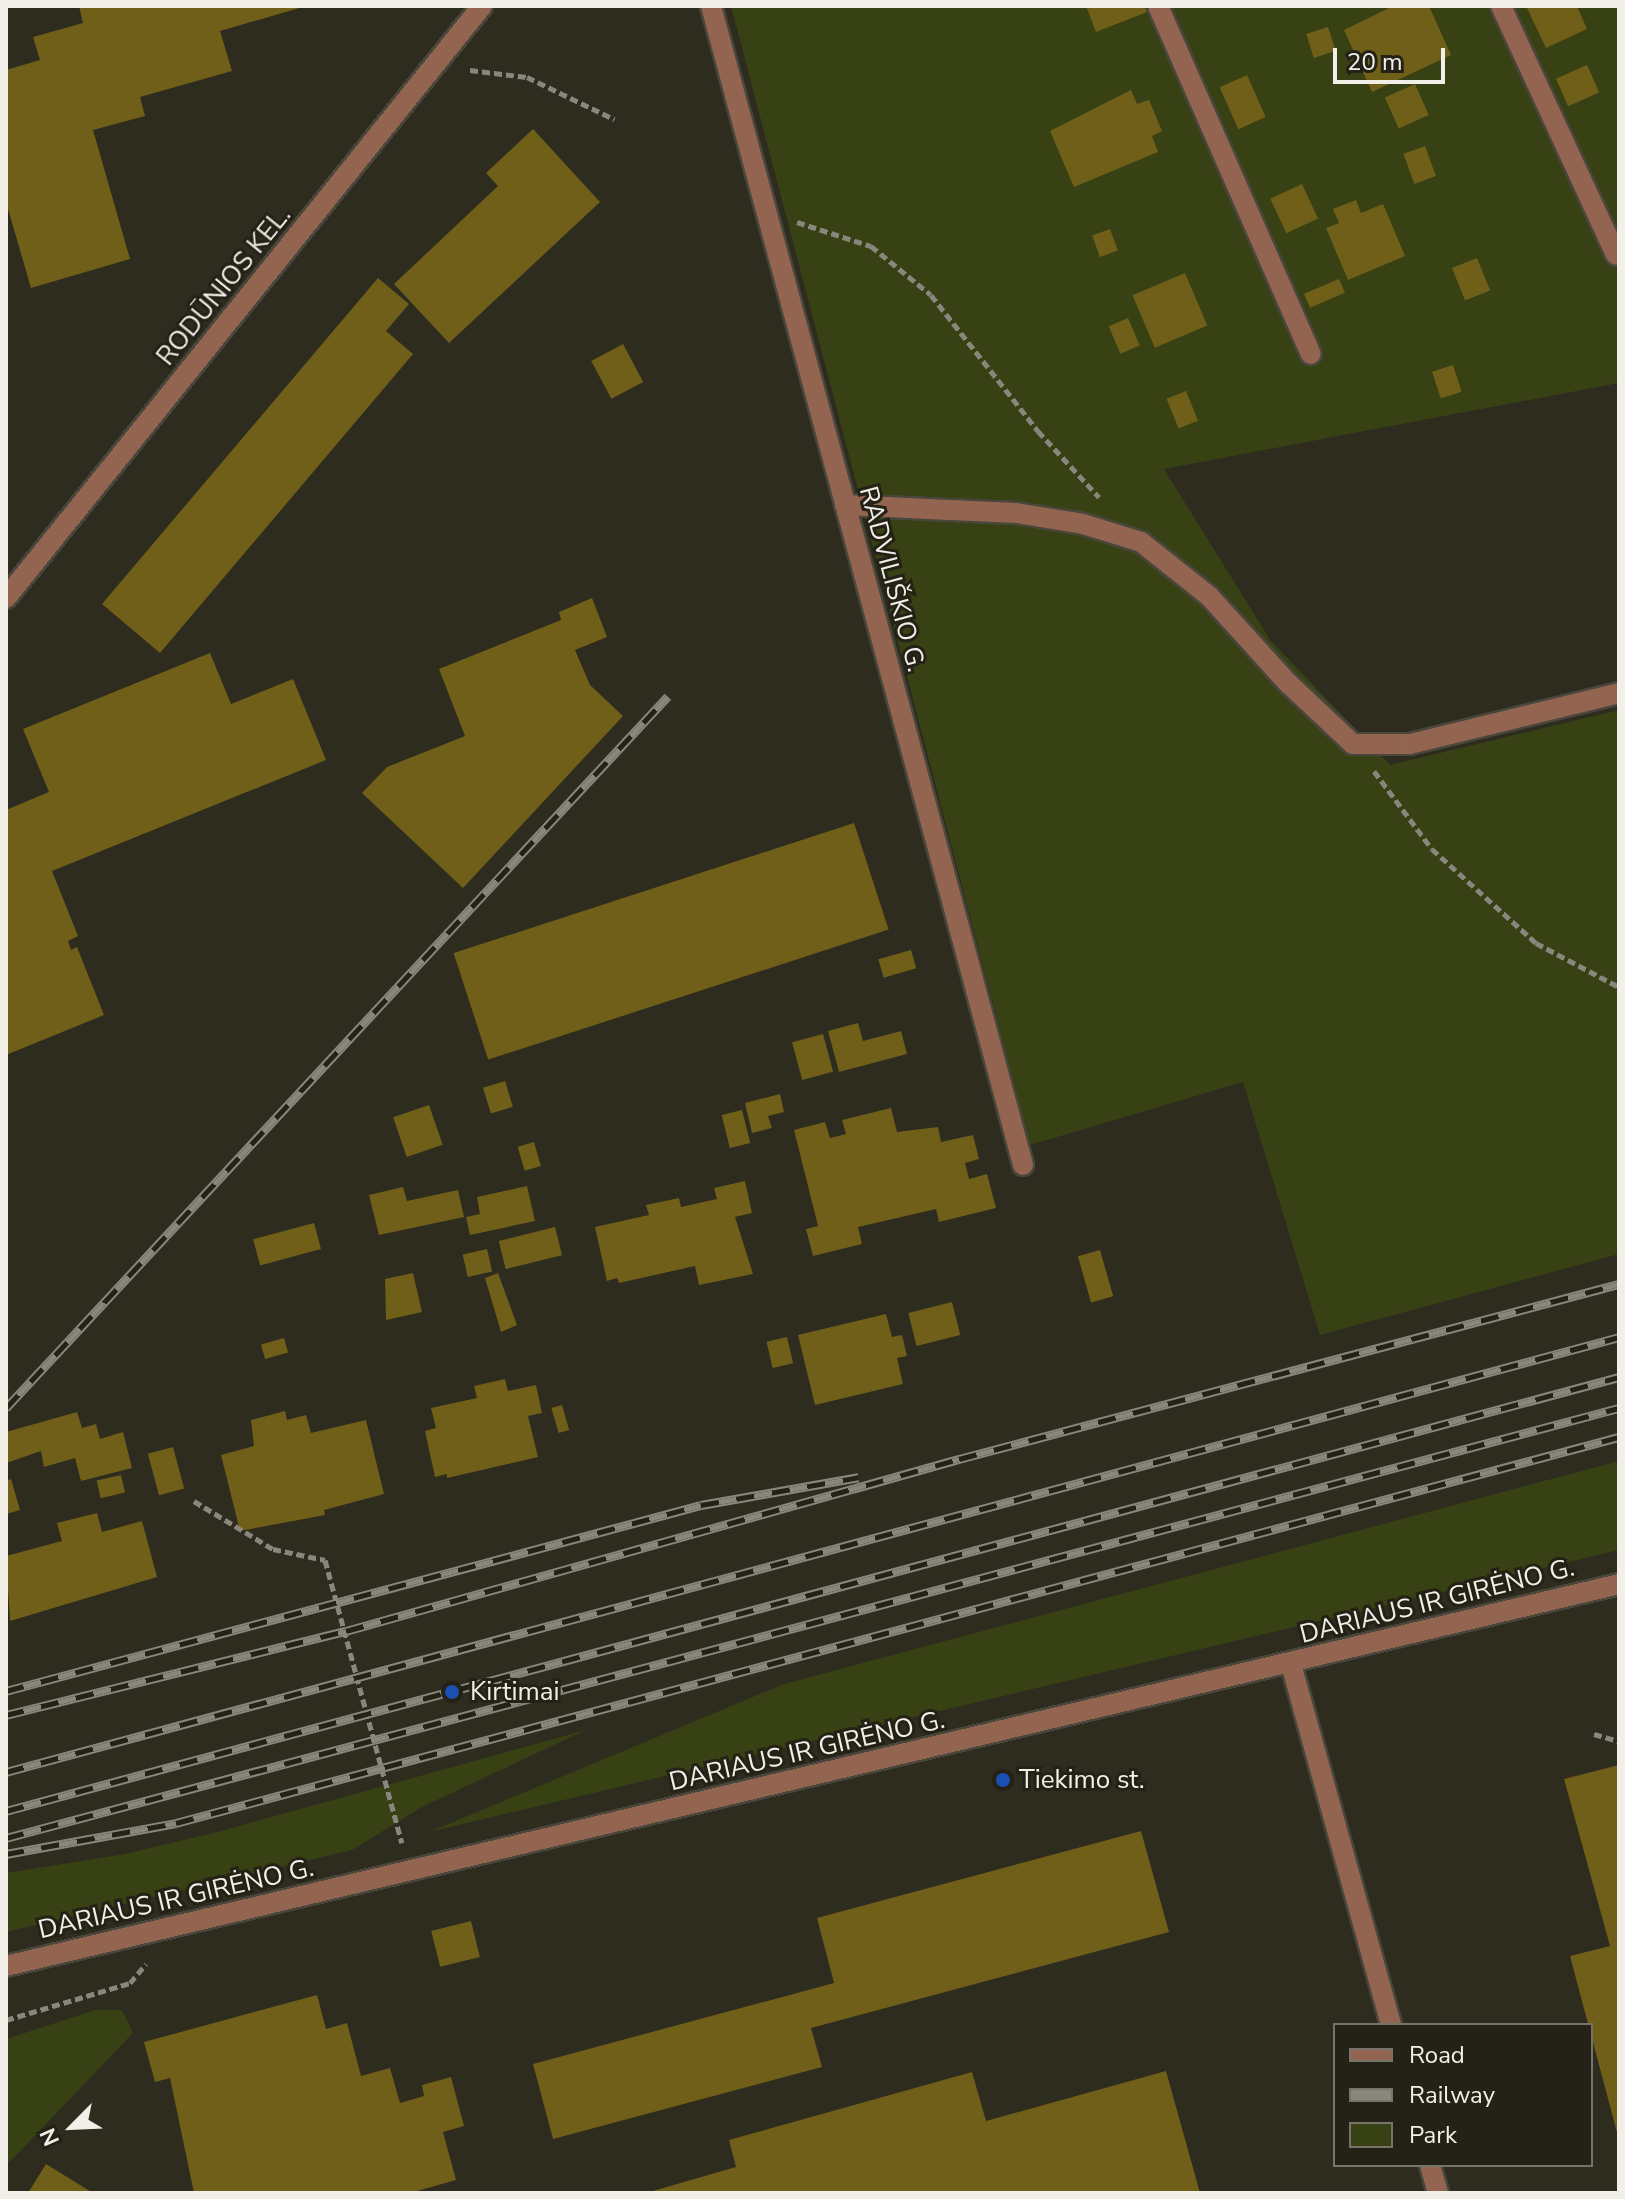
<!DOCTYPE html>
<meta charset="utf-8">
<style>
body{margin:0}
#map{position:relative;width:1625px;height:2199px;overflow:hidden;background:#2e2b1f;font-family:"Nunito Sans",sans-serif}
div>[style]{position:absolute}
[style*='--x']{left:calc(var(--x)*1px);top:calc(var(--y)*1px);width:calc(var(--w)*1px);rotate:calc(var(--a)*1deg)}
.green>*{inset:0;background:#374114}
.building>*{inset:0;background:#6f5f18;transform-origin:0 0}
.path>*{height:5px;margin-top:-2.5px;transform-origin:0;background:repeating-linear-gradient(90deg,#89877d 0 8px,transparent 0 12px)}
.roads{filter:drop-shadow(2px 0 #49463b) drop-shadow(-2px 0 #49463b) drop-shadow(0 2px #49463b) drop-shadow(0 -2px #49463b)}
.minor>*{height:20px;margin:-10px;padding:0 10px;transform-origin:10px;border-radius:10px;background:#936551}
.rail>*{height:9px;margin-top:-4.5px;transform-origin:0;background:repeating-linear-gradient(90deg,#242116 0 18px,#89867c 0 36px);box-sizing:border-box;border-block:2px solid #89867c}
.dots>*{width:22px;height:22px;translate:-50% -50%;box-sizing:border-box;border:4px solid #242116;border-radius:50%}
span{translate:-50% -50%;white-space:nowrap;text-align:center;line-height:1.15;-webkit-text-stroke:6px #242116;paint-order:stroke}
.street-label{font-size:26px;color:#f1efe7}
.poi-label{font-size:26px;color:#f1efe7}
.left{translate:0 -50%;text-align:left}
.frame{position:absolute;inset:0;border:8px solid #f1efe7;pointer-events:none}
.legend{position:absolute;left:1333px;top:2023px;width:260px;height:144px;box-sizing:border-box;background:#242116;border:2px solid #76736a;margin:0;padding:10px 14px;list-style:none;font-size:24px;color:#f1efe7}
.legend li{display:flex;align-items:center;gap:16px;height:40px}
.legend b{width:40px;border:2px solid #76736a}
.north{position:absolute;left:32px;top:2087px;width:80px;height:80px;-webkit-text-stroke:6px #242116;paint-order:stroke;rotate:246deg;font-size:22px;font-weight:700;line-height:32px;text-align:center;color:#f1efe7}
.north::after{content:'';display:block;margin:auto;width:28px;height:36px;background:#f1efe7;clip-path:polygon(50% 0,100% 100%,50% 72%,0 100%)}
.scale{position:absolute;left:1333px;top:48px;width:112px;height:36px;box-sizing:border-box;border:4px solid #f1efe7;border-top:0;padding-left:10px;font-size:24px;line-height:28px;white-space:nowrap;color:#f1efe7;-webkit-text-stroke:6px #242116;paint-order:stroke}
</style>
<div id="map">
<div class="green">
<div style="clip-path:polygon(731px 6px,1619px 6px,1619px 383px,1164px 469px,1271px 641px,1390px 765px,1619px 710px,1619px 1254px,1320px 1335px,1243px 1082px,1030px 1145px)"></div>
<div style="clip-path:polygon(1619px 1461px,1619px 1550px,429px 1832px,784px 1684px)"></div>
<div style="clip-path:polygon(586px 1730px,422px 1807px,352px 1850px,6px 1932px,6px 1873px,125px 1854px,221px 1831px)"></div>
<div style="clip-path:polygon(95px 2010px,122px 2010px,133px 2033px,6px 2166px,6px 2039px)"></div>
</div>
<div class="building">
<div style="clip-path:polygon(79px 6px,303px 7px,220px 31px,232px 71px,140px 97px,145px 116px,93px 130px,130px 259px,31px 288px,6px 202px,6px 70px,40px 60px,33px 37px,83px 23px)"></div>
<div style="clip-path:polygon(1086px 6px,1144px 6px,1147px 12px,1096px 32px)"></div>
<div style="clip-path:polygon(1429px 6px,1451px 55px,1372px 92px,1344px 30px,1393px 6px)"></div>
<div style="clip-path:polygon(1526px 6px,1577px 6px,1587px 29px,1546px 48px)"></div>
<div style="left:1328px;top:27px;width:25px;height:23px;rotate:72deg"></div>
<div style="left:1587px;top:65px;width:30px;height:34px;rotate:66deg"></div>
<div style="left:1247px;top:75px;width:46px;height:30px;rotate:66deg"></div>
<div style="left:1415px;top:84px;width:34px;height:33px;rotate:66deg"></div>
<div style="clip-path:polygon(1131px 90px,1137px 104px,1149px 100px,1162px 131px,1152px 136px,1158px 152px,1074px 187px,1050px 131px)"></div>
<div style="clip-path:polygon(533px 129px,600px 202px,449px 343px,394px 284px,498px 186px,486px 173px)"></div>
<div style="left:1425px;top:146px;width:32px;height:23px;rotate:70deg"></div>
<div style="left:1302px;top:184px;width:38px;height:35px;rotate:65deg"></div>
<div style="clip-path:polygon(1356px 200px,1361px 213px,1383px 204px,1405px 256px,1348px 280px,1326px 228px,1339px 223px,1333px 209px)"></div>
<div style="left:1110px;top:229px;width:23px;height:19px;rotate:70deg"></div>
<div style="left:1477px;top:258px;width:35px;height:27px;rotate:68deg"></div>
<div style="left:1185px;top:273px;width:57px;height:57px;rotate:67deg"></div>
<div style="clip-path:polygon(378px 278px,409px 304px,386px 331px,413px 354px,160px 653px,102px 604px)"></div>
<div style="left:1339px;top:279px;width:15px;height:38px;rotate:67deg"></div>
<div style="left:1128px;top:318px;width:30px;height:21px;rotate:67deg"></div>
<div style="left:623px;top:344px;width:43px;height:36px;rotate:62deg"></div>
<div style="left:1453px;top:365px;width:28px;height:22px;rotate:72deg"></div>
<div style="left:1186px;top:391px;width:32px;height:21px;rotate:68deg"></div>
<div style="clip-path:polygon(592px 598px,607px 637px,575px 650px,590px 685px,623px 716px,463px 888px,362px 793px,387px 767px,465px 736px,439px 669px,561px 620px,559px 612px)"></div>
<div style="clip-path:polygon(210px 653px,231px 704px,293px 679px,326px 760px,52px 871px,78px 936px,68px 941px,71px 950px,77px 947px,104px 1015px,6px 1055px,6px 810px,49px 792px,23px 729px)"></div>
<div style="left:854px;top:823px;width:112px;height:421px;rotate:72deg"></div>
<div style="left:911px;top:950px;width:19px;height:34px;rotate:74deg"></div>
<div style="clip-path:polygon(858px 1023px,863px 1041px,901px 1031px,907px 1054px,839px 1072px,828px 1031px)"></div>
<div style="left:823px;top:1034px;width:39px;height:32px;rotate:75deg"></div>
<div style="left:505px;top:1081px;width:27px;height:23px;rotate:73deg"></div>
<div style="clip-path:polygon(780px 1094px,784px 1112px,768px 1116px,772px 1128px,752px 1133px,745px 1103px)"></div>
<div style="left:429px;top:1105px;width:42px;height:38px;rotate:71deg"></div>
<div style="clip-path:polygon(891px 1108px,897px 1132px,938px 1127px,941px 1142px,973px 1135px,979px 1159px,965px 1163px,969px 1179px,987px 1174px,996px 1208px,939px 1222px,936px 1209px,858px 1227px,862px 1244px,813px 1256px,806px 1229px,818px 1226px,794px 1130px,825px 1122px,830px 1138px,846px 1134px,842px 1120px)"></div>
<div style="left:742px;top:1110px;width:34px;height:21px;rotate:76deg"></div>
<div style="left:534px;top:1142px;width:25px;height:17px;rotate:74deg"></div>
<div style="clip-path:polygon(745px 1181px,752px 1213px,735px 1217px,753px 1274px,699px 1285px,695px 1266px,619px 1283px,617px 1278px,607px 1281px,595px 1227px,649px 1215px,646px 1205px,679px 1198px,681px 1207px,717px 1199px,714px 1188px)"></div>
<div style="clip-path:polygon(527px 1186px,535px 1221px,470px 1235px,466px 1217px,480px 1214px,477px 1197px)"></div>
<div style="clip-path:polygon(403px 1187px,407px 1201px,458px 1190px,464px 1217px,379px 1235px,369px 1195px)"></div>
<div style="left:314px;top:1223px;width:27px;height:63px;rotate:75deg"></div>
<div style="left:555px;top:1227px;width:29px;height:58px;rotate:76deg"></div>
<div style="left:487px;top:1249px;width:23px;height:25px;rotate:77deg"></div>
<div style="left:1100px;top:1250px;width:48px;height:23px;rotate:74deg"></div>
<div style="clip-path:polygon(413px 1273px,422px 1312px,386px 1320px,385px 1279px)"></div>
<div style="clip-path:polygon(498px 1273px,517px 1325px,501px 1332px,485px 1278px)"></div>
<div style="left:952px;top:1302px;width:34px;height:45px;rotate:76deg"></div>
<div style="clip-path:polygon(886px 1314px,892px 1337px,902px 1335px,907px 1356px,897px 1358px,903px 1384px,815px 1405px,798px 1335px)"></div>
<div style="left:787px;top:1337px;width:27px;height:21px;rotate:77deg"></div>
<div style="left:284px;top:1338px;width:15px;height:24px;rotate:74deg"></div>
<div style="clip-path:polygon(505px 1379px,508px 1391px,536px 1385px,542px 1413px,528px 1416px,538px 1457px,447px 1478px,447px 1474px,435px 1477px,425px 1431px,436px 1428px,431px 1408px,477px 1398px,474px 1386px)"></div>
<div style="left:562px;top:1405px;width:26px;height:11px;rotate:74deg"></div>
<div style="clip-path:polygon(285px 1411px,287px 1420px,306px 1415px,311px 1433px,366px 1420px,384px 1494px,324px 1510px,325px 1515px,240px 1531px,221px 1455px,254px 1446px,251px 1420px)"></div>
<div style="clip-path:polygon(77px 1412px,82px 1428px,96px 1424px,100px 1439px,123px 1432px,132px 1468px,81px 1481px,75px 1458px,44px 1467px,41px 1451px,6px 1463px,6px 1432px)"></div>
<div style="left:173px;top:1447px;width:43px;height:26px;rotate:75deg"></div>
<div style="left:121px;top:1475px;width:18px;height:25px;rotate:77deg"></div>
<div style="clip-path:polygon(11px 1479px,20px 1510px,6px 1514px,6px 1481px)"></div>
<div style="clip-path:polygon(97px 1513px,102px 1532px,142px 1521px,157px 1577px,10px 1621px,6px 1556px,62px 1541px,57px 1523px)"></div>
<div style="clip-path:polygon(1619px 1765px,1619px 2136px,1618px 2136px,1570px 1956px,1610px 1946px,1564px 1779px)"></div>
<div style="clip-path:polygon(1141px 1831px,1169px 1932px,811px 2028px,822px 2067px,553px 2139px,533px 2064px,834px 1983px,817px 1918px)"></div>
<div style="left:471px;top:1921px;width:37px;height:41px;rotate:76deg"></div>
<div style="clip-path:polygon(317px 1995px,326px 2029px,347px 2023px,361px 2076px,390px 2068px,400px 2103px,424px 2096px,422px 2085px,451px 2077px,464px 2126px,443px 2132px,456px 2180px,410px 2193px,194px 2193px,170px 2078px,155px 2082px,144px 2042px)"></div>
<div style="clip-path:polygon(1166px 2071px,1200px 2193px,646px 2193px,736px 2167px,729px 2140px,972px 2072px,986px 2121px)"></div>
<div style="clip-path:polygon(46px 2164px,93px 2193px,28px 2193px)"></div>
</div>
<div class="path">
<div style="--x:470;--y:70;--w:57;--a:7"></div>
<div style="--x:527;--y:77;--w:97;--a:25.8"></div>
<div style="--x:797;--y:222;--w:78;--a:18"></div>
<div style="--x:871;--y:246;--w:77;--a:39.2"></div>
<div style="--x:931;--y:295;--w:173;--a:51.8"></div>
<div style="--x:1038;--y:431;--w:90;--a:47.3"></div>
<div style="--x:1374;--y:771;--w:97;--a:53.4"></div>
<div style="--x:1432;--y:849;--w:140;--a:42.1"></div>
<div style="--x:1536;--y:943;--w:94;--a:27.9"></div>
<div style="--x:194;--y:1501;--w:92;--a:31.3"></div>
<div style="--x:273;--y:1549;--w:53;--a:11.9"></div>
<div style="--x:325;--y:1560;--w:293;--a:74.8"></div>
<div style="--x:1594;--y:1734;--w:26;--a:16"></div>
<div style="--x:6;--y:2020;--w:129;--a:-16.6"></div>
<div style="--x:130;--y:1983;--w:25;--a:-50"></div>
</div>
<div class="roads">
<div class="minor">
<div style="--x:711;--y:6;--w:1200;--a:74.93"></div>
<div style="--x:1158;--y:6;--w:380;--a:66.3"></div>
<div style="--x:1501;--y:6;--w:274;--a:65.2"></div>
<div style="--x:845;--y:505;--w:171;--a:2.7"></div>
<div style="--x:1016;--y:513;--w:68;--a:9.3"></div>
<div style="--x:1083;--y:524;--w:61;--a:17.2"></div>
<div style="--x:1141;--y:542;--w:87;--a:38.5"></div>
<div style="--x:1209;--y:596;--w:118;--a:47.8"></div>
<div style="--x:1288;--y:683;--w:89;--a:43.2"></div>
<div style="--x:1353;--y:744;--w:57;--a:0"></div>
<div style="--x:1410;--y:744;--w:215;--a:-13.7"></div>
<div style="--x:6;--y:598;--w:760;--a:-51.2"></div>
<div style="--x:1291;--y:1664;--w:375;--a:74.5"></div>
<div style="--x:6;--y:1966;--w:1658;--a:-13.32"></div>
<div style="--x:1430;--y:2165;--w:29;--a:74"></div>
</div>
</div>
<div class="rail">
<div style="--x:6;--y:1408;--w:972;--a:-47.08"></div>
<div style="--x:6;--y:1691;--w:719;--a:-14.98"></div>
<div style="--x:701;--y:1505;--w:160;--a:-10"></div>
<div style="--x:6;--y:1715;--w:350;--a:-13.9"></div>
<div style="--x:346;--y:1631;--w:637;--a:-15.67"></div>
<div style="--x:959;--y:1459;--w:683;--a:-14.85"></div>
<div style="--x:6;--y:1772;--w:1671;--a:-15.09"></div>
<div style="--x:6;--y:1811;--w:1670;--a:-15.06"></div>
<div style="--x:6;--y:1838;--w:1669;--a:-14.93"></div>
<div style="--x:6;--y:1854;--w:173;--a:-10.3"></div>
<div style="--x:176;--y:1823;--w:1494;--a:-14.98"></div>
</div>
<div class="dots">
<div style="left:452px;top:1692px;background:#1a4fb4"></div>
<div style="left:1003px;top:1780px;background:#1a4fb4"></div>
</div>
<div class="street-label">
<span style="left:224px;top:286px;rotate:-51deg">RODŪNIOS KEL.</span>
<span style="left:892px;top:579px;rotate:75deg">RADVILIŠKIO G.</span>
<span style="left:1437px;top:1601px;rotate:-14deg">DARIAUS IR GIRĖNO G.</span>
<span style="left:807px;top:1751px;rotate:-13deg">DARIAUS IR GIRĖNO G.</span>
<span style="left:176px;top:1899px;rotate:-13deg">DARIAUS IR GIRĖNO G.</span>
</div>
<div class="poi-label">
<span class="left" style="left:470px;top:1692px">Kirtimai</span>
<span class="left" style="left:1019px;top:1780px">Tiekimo st.</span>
</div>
<div class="frame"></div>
<ul class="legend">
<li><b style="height:10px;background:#936551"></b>Road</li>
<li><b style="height:10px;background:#89867c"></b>Railway</li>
<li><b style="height:22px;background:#374114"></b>Park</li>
</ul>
<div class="north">N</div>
<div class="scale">20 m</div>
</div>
